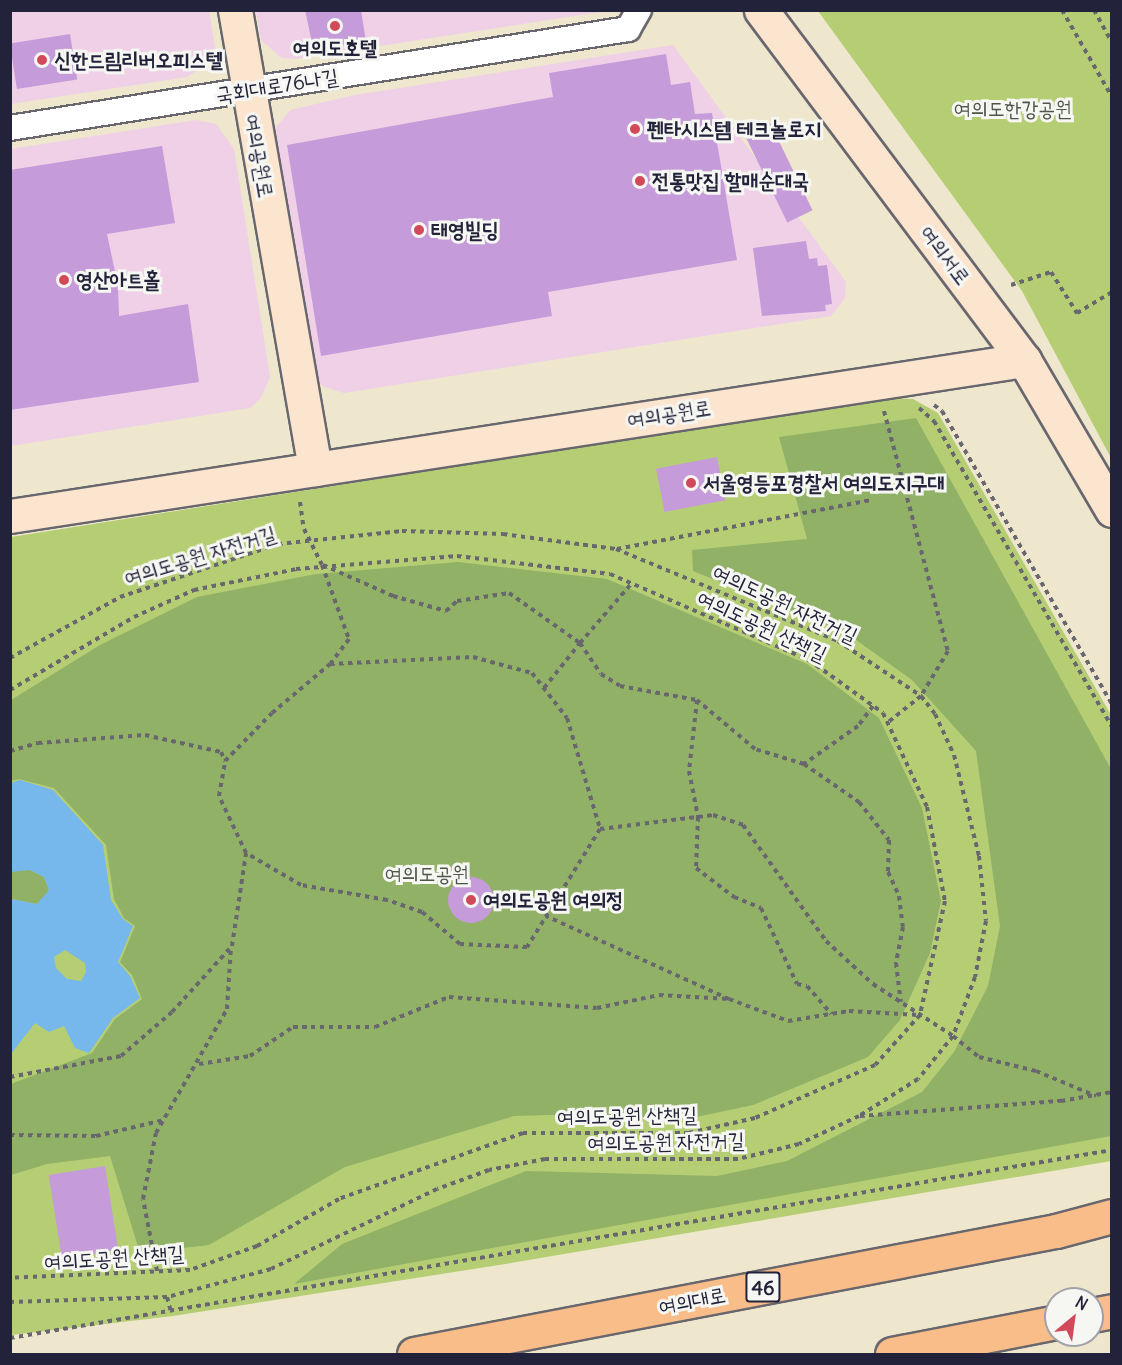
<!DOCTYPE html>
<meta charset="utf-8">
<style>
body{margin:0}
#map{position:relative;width:1122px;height:1365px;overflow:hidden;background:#eee6cd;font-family:Delius,"Poor Story",sans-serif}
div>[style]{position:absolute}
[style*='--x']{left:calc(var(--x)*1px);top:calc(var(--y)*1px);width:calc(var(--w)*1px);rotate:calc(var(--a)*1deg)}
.built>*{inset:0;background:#efd0e7}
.green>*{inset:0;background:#b5ce74}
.forest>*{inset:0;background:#90b166}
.water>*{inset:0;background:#76b8eb}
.building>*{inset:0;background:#c59bd9;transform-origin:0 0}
.round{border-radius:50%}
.path>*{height:4px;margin-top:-2px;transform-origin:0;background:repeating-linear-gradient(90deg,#69676e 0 4.5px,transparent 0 9px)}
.roads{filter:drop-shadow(2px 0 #69676e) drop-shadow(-2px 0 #69676e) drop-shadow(0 2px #69676e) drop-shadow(0 -2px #69676e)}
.street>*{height:24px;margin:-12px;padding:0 12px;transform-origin:12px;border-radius:12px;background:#fff}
.secondary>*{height:33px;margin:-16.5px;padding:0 16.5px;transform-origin:16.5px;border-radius:16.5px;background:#fce5cf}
.primary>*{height:33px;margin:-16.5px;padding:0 16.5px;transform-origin:16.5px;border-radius:16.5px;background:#f8bd88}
.dots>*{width:16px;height:16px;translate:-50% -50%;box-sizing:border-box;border:3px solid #f6f6f2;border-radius:50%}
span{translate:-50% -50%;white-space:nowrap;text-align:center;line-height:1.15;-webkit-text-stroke:6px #f6f6f2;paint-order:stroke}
.shield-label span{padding:2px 4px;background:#f6f6f2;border:2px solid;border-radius:4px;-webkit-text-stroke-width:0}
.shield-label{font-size:20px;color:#22223b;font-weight:700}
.poi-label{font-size:21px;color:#22223b;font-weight:700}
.left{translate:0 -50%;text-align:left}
.street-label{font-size:21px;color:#22223b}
.park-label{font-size:21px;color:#4e564c}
.frame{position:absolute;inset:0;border:12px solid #22223b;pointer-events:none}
.north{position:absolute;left:1044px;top:1287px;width:60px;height:60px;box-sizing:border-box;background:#f6f6f2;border:2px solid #a1a1a9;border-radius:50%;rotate:29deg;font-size:16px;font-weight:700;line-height:24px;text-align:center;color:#22223b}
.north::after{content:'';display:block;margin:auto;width:21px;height:27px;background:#d1495b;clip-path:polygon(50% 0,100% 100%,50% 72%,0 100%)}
</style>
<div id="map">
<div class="built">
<div style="clip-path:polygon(11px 11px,209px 11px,215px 48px,209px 62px,187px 77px,11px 104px)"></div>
<div style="clip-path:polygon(256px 11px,607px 11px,295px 59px,282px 58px,261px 40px)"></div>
<div style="clip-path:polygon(673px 45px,846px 282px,845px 298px,831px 316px,344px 393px,322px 386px,313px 375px,274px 130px,290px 110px,355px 95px)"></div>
<div style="clip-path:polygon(196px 120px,216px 124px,234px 149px,270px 377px,261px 398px,250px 408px,11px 446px,11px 149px)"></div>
</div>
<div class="green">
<div style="clip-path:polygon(818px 11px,1111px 11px,1111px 458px,1022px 291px)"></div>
<div style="clip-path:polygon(890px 398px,913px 399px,938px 413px,1111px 715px,1111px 1161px,499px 1265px,173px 1316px,11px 1335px,11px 537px)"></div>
</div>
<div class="forest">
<div style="clip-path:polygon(916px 418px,1111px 769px,1111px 1136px,294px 1284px,342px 1244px,526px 1171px,717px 1176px,787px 1161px,922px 1092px,954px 1052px,988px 986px,1000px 926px,976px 751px,912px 680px,845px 632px,693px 571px,692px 550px,807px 539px,779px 437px)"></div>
<div style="clip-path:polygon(458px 562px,607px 579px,807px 664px,879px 718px,922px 808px,941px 901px,930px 953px,900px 1020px,868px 1057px,753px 1105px,687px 1119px,582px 1114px,514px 1116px,345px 1167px,209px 1245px,140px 1253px,110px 1156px,47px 1164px,11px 1175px,11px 1084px,92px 1053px,115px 1019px,142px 999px,132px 975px,120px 962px,135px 926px,124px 918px,114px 899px,106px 845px,54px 788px,19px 779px,11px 781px,11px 700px,100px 645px,197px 597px,316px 574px)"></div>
<div style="clip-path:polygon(16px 869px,30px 870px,44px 877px,49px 890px,45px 898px,37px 904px,11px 899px,11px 872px)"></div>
</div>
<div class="water">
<div style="clip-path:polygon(evenodd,20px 780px,53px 790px,103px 845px,111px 900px,123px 919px,133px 926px,118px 962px,130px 976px,140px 998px,113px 1018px,89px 1053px,75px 1048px,64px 1026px,49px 1032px,35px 1023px,11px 1054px,11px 899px,37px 904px,49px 890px,44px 877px,30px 870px,11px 872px,11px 783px,20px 780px,65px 950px,85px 963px,86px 972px,81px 981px,67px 979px,56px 968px,54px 957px,65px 950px)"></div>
</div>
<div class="building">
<div style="clip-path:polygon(305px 10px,361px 10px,366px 42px,314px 52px)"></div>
<div style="left:70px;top:34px;width:46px;height:61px;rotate:81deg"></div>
<div style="clip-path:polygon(666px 54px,671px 85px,690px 82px,695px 114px,712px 113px,737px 260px,548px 292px,552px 316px,321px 356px,287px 145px,553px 97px,549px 73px)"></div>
<div style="left:770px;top:123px;width:97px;height:28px;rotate:64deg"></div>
<div style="clip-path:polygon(162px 146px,175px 223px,107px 234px,118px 286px,119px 316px,188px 304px,199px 382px,10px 410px,10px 170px)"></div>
<div style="clip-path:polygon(806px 241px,809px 259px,817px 258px,818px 266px,827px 265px,832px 304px,825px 305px,826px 311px,762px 316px,753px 248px)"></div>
<div style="left:717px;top:457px;width:44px;height:62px;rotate:79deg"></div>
<div class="round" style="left:448px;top:877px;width:46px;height:46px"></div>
<div style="left:105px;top:1166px;width:85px;height:57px;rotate:81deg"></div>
</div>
<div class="path">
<div style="--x:1062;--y:10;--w:100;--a:60.1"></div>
<div style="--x:1094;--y:10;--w:38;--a:61"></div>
<div style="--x:1011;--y:285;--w:42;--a:-18"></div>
<div style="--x:1051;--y:272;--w:49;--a:57.6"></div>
<div style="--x:1077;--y:313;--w:41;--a:-31"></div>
<div style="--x:934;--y:405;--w:10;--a:37"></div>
<div style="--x:942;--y:411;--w:339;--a:59.9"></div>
<div style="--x:919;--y:408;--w:20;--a:41"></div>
<div style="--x:934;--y:421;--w:354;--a:59.8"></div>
<div style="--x:884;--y:411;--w:248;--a:75.1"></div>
<div style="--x:948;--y:651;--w:52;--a:121"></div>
<div style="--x:921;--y:696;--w:43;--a:141.5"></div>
<div style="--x:300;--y:502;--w:27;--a:82"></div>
<div style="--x:304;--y:529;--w:40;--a:63.4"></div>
<div style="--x:322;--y:565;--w:79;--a:70"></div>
<div style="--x:349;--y:639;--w:31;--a:127"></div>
<div style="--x:617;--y:549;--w:260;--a:-10.9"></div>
<div style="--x:323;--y:565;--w:77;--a:23.9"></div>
<div style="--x:393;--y:596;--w:55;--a:15.8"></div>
<div style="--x:446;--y:611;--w:15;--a:-42"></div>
<div style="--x:457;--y:601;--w:53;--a:-8.7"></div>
<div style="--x:509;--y:593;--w:87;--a:35.2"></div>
<div style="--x:580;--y:643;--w:79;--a:-49.1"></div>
<div style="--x:10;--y:658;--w:126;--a:-29"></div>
<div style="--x:120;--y:597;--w:167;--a:-18.5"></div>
<div style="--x:278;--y:544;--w:125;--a:-6"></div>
<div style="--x:402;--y:531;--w:101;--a:1.7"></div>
<div style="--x:503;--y:534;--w:114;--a:7.6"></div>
<div style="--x:616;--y:549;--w:240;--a:22.5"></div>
<div style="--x:838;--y:641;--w:100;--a:33.5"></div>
<div style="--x:921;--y:696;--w:23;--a:52"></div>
<div style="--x:935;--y:714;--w:45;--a:65.1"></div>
<div style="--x:954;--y:755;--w:104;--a:76.1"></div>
<div style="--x:979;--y:856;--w:65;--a:83.9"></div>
<div style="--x:986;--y:921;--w:57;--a:101.1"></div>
<div style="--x:975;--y:977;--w:63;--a:110.4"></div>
<div style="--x:953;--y:1036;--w:55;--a:129.1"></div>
<div style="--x:918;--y:1079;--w:70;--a:147.9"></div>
<div style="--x:859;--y:1116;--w:66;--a:155"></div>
<div style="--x:799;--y:1144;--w:63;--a:166.2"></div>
<div style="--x:738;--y:1159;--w:193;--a:180"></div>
<div style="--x:545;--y:1159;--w:57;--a:168.9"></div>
<div style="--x:489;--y:1170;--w:55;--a:159.9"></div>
<div style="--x:437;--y:1189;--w:184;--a:154.3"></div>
<div style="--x:271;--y:1269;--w:108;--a:164.9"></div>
<div style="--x:167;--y:1297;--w:157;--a:178.2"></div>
<div style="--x:544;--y:688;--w:58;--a:-51.3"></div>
<div style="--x:580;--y:643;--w:37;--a:56"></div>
<div style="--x:601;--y:674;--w:22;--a:32"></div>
<div style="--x:620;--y:686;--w:78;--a:10.3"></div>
<div style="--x:10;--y:690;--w:144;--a:-30.5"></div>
<div style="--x:134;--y:617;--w:66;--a:-24.2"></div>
<div style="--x:194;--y:590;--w:104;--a:-11.6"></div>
<div style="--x:296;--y:569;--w:162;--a:-4.6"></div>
<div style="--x:457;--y:556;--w:154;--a:6.7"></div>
<div style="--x:610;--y:574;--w:217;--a:23.4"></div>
<div style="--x:809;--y:660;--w:91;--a:35.6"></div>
<div style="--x:883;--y:713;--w:104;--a:64.9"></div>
<div style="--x:927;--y:807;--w:96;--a:79.2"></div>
<div style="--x:945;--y:901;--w:117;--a:102.4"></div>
<div style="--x:920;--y:1015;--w:67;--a:132"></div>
<div style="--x:875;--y:1065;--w:131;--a:156.2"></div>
<div style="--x:755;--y:1118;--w:68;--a:167.2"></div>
<div style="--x:689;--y:1133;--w:166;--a:180"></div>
<div style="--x:523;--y:1133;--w:195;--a:160.3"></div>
<div style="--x:339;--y:1199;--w:95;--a:150.2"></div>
<div style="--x:257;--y:1246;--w:71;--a:160.3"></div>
<div style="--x:190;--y:1270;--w:180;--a:177.5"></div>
<div style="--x:873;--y:706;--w:25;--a:127"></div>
<div style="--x:858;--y:726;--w:66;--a:144.9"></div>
<div style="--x:804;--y:764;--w:67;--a:34.6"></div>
<div style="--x:859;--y:802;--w:48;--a:51.7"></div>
<div style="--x:889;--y:840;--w:32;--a:92"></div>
<div style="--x:888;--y:872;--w:26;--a:65"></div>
<div style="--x:899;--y:896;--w:31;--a:83"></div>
<div style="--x:903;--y:927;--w:37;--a:101"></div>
<div style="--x:896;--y:963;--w:39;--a:83"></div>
<div style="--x:10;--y:751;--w:29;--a:-16"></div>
<div style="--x:38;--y:743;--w:107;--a:-4.3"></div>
<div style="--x:145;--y:735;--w:78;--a:12.6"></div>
<div style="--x:221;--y:752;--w:10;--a:66"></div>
<div style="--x:804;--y:764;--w:51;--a:-163"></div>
<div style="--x:755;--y:749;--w:76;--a:-139.8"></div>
<div style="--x:697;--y:700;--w:71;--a:96.4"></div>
<div style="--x:689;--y:771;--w:47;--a:78.9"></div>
<div style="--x:698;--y:817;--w:51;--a:92.2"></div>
<div style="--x:696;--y:868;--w:48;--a:37.3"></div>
<div style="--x:734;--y:897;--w:29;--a:22"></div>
<div style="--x:761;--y:908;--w:84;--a:64.7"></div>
<div style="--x:797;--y:984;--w:10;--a:11"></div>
<div style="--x:807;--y:986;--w:37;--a:49"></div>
<div style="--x:600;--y:829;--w:114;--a:-7.1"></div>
<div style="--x:713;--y:815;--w:32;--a:18"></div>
<div style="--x:743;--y:825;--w:143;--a:54.4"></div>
<div style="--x:826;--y:941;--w:64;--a:42.5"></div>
<div style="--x:873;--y:984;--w:95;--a:33"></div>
<div style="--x:953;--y:1036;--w:33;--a:39"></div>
<div style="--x:979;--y:1057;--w:59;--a:13.8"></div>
<div style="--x:1036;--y:1071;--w:65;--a:22.6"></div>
<div style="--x:729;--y:999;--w:63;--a:20.4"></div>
<div style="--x:788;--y:1021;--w:62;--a:-9.3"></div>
<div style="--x:849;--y:1011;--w:69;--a:3.3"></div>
<div style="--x:199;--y:1064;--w:52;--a:-8.9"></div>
<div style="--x:250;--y:1056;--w:52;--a:-34"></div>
<div style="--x:293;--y:1027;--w:82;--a:0"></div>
<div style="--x:375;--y:1027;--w:80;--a:-22.1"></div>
<div style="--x:449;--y:997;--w:148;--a:4.3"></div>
<div style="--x:597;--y:1008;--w:63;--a:-11.8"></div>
<div style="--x:659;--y:995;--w:70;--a:3.3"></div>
<div style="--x:729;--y:999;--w:201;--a:-155.6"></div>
<div style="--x:10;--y:1077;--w:113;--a:-10.7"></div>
<div style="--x:121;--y:1056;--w:67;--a:-40.8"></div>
<div style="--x:172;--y:1012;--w:89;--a:-47.7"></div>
<div style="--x:232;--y:946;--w:94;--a:-81.4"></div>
<div style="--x:246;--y:853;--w:63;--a:-115.3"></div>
<div style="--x:219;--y:796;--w:36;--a:-80"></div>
<div style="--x:225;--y:761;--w:67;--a:-45.6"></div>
<div style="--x:272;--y:713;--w:76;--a:-40.2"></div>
<div style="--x:330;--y:664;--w:143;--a:-2.8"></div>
<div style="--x:473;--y:657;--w:61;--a:15.2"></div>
<div style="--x:532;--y:673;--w:57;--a:52.1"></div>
<div style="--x:567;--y:718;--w:116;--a:73.4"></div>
<div style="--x:600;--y:829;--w:139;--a:121.7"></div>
<div style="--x:527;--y:947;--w:67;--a:-177.4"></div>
<div style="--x:460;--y:944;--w:50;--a:-139.9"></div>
<div style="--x:422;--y:912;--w:37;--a:-161"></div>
<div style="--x:387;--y:900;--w:87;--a:-170.1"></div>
<div style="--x:301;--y:885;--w:64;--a:-149.8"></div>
<div style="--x:860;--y:1116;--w:202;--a:-4.3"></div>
<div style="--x:1061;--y:1101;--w:52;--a:-10"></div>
<div style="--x:10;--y:1135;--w:86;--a:0.7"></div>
<div style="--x:96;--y:1136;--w:70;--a:-13.2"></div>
<div style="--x:157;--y:1271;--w:73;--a:-101"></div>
<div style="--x:143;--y:1199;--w:67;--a:-78.9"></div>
<div style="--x:156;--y:1133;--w:143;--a:-60.2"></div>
<div style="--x:227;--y:1009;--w:62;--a:-86.3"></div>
<div style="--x:167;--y:1297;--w:16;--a:75"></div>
<div style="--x:10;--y:1338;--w:1118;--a:-9.68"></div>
</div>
<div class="roads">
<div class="street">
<div style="--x:10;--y:128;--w:626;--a:-9.1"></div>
<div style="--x:628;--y:29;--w:22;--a:-60"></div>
</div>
<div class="secondary">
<div style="--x:235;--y:10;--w:466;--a:80.1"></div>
<div style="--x:761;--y:10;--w:438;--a:53.1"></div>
<div style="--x:1024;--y:360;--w:174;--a:59.6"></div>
<div style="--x:10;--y:516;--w:1026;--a:-8.75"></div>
</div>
<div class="primary">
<div style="--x:1092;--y:1315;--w:20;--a:-11"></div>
<div style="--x:414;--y:1354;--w:654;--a:-10.85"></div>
<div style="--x:1056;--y:1231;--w:58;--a:-15"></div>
<div style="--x:892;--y:1354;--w:167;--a:-11"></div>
</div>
</div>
<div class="dots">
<div style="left:335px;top:26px;background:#d1495b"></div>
<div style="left:42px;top:60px;background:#d1495b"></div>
<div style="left:635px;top:129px;background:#d1495b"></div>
<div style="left:640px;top:181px;background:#d1495b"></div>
<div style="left:419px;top:230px;background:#d1495b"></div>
<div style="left:64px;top:280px;background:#d1495b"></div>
<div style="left:691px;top:483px;background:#d1495b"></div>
<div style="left:471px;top:900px;background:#d1495b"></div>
</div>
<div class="shield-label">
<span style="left:763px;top:1287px">46</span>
</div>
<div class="poi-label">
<span style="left:335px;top:48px">여의도호텔</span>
<span class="left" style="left:54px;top:60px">신한드림리버오피스텔</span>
<span class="left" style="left:647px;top:129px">펜타시스템 테크놀로지</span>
<span class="left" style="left:652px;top:181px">전통맛집 할매순대국</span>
<span class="left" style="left:431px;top:230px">태영빌딩</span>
<span class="left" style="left:76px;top:280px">영산아트홀</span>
<span class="left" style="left:703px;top:483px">서울영등포경찰서 여의도지구대</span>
<span class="left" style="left:483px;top:900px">여의도공원 여의정</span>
</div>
<div class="street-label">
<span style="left:277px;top:86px;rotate:-9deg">국회대로76나길</span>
<span style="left:259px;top:156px;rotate:80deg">여의공원로</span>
<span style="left:945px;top:255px;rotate:53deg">여의서로</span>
<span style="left:669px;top:414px;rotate:-9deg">여의공원로</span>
<span style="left:200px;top:556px;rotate:-17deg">여의도공원 자전거길</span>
<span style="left:785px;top:604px;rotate:25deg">여의도공원 자전거길</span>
<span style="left:762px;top:626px;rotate:25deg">여의도공원 산책길</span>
<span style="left:627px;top:1116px;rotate:-1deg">여의도공원 산책길</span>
<span style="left:666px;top:1142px;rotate:-1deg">여의도공원 자전거길</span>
<span style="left:114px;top:1258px;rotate:-4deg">여의도공원 산책길</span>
<span style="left:692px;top:1301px;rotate:-11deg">여의대로</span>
</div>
<div class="park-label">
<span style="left:1013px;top:109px">여의도한강공원</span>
<span style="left:427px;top:874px">여의도공원</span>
</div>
<div class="frame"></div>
<div class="north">N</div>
</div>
